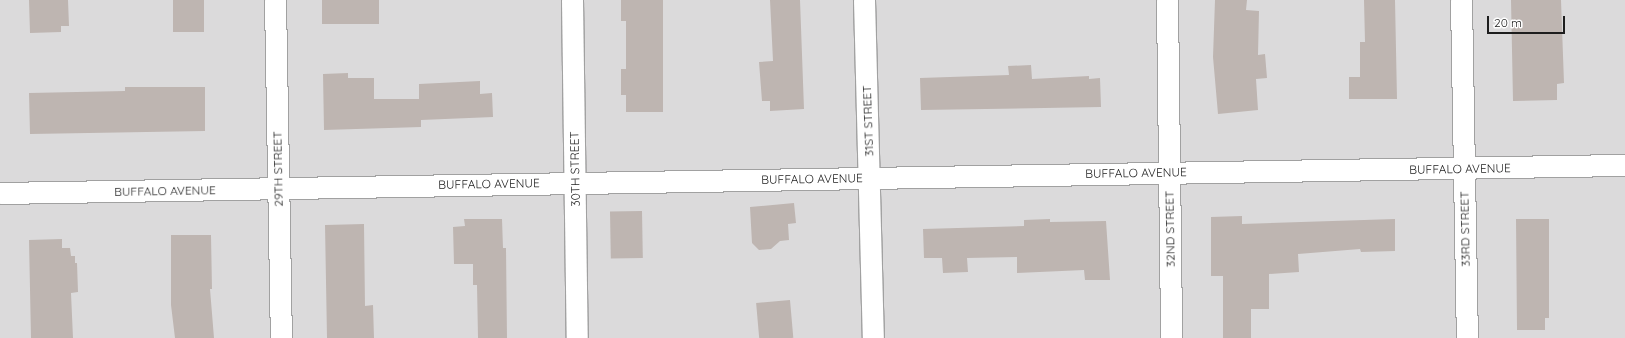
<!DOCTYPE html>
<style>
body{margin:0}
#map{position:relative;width:1625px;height:338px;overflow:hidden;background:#eee9e4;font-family:Quicksand,sans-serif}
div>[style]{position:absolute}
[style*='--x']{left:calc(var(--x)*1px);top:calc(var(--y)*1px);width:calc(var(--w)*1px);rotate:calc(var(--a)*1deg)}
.residential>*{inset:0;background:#dbdadb;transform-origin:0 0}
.building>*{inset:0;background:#beb5b1;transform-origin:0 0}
.roads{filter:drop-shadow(1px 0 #a1a1a1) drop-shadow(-1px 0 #a1a1a1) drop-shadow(0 1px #a1a1a1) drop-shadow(0 -1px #a1a1a1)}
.street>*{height:21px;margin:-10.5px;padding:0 10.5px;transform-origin:10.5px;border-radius:10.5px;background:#fff}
span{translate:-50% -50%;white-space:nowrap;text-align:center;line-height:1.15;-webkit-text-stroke:3px #fff;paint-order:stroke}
.street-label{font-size:12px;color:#1d1d1d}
.scale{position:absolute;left:1487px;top:16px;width:78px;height:18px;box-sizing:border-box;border:2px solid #1d1d1d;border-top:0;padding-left:5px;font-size:12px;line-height:14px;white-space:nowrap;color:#1d1d1d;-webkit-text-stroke:3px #fff;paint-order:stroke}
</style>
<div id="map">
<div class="residential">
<div style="left:0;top:0;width:1625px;height:338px"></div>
</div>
<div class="building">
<div style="clip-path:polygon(29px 0,68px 0,69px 26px,61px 26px,61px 32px,30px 33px)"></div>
<div style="left:173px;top:0;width:31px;height:32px"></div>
<div style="left:322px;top:0;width:57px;height:24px"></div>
<div style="clip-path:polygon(621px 0,663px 0,663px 112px,626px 112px,626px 95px,621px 95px,621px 69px,626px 69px,626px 21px,621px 21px)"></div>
<div style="clip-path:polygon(770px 0,800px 0,804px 109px,770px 111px,770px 101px,762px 101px,759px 62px,773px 61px)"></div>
<div style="clip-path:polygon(1215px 0,1247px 0,1246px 10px,1259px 11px,1258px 55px,1265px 54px,1267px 78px,1256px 79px,1258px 110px,1218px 114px,1213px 57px)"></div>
<div style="clip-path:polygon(1364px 0,1395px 0,1397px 99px,1349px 99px,1349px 77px,1360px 77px,1360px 42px,1365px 42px)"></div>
<div style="clip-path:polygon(1511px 0,1561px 0,1564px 83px,1557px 84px,1557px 100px,1513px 101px)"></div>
<div style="clip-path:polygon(1031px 65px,1032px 79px,1089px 76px,1089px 79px,1100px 78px,1101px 107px,921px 110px,920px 78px,1009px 75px,1008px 66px)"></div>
<div style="clip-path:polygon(348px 73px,348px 78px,374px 78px,374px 99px,419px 99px,419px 84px,480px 81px,480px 94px,492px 93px,493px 117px,421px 120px,421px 127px,324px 130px,323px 74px)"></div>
<div style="clip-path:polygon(125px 87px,205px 87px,205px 131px,30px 134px,29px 93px,125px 91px)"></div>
<div style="clip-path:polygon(794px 203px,796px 223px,788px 224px,789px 240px,780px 241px,771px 249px,759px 250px,752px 243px,750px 207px)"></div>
<div style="left:642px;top:211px;width:47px;height:32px;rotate:89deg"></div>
<div style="clip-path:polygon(1242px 216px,1242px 224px,1395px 219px,1395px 251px,1361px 252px,1360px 249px,1298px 254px,1299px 272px,1269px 274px,1269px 309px,1251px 309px,1251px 338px,1223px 338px,1223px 276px,1211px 276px,1211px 217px)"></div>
<div style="clip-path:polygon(464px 219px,502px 219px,503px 248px,506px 248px,507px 338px,478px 338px,477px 285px,473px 285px,473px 264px,454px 264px,453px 227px,465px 226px)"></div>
<div style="clip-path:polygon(1050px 219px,1050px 222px,1106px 221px,1110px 280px,1085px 280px,1084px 270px,1017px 273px,1017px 257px,967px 258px,968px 272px,943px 273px,942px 258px,924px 258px,923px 229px,1024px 226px,1024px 220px)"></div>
<div style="clip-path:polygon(1516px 219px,1549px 219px,1549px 318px,1545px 318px,1545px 330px,1517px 330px)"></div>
<div style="clip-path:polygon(364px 224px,365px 306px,373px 305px,374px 338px,327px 338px,325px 225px)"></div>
<div style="clip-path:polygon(171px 235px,211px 235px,212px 289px,210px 289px,214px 338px,175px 338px,171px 305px)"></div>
<div style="clip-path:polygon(62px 239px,62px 248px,70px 248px,71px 256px,75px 256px,75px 263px,77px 263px,78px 292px,71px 293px,73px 338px,31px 338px,29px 240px)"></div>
<div style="left:790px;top:300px;width:38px;height:34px;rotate:85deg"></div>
</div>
<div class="roads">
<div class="street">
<div style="--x:275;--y:0;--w:338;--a:89"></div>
<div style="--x:572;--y:0;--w:338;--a:89.2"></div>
<div style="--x:864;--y:0;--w:338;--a:88.5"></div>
<div style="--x:1167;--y:0;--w:338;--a:89.3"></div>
<div style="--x:1461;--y:0;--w:338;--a:89"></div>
<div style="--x:0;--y:193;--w:1625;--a:-0.99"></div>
</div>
</div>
<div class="street-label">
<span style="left:868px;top:121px;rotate:-92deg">31ST STREET</span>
<span style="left:278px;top:169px;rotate:-91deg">29TH STREET</span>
<span style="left:575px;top:169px;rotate:-91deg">30TH STREET</span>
<span style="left:1460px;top:169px;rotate:-1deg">BUFFALO AVENUE</span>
<span style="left:1136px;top:173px;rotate:-1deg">BUFFALO AVENUE</span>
<span style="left:812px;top:179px;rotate:-1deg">BUFFALO AVENUE</span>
<span style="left:489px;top:184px;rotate:-1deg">BUFFALO AVENUE</span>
<span style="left:165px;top:191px;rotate:-1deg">BUFFALO AVENUE</span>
<span style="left:1170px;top:229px;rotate:-91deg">32ND STREET</span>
<span style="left:1465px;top:229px;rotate:-91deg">33RD STREET</span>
</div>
<div class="scale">20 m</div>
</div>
